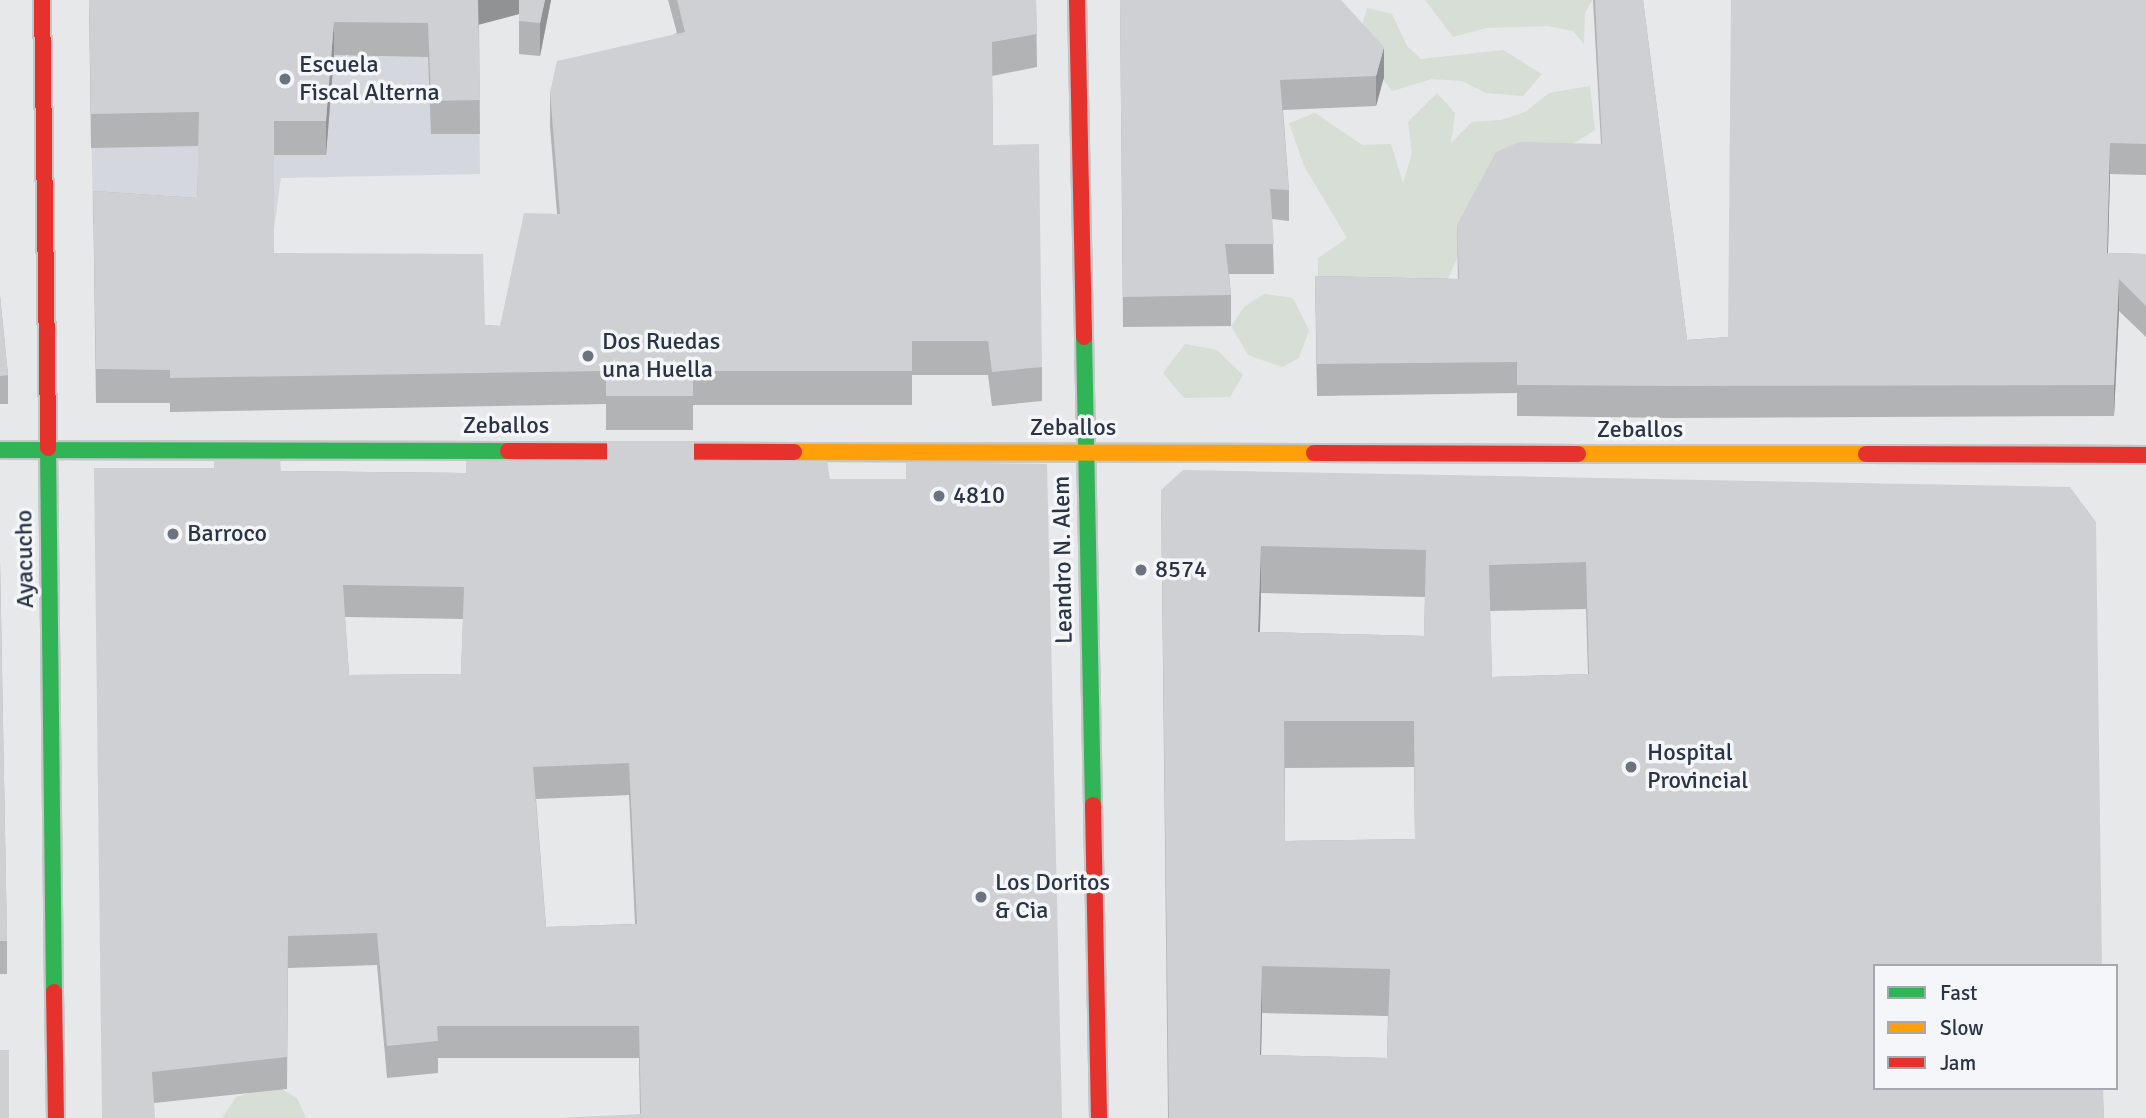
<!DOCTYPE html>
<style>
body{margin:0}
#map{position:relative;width:2146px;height:1118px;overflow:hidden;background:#e6e8ea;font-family:Signika,sans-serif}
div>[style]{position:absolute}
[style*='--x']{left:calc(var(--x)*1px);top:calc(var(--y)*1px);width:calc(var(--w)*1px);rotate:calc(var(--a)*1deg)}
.built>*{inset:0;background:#d4d7dd}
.green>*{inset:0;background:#d6ded6}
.roads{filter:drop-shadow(2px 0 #c4c6c8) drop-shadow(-2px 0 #c4c6c8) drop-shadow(0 2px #c4c6c8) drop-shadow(0 -2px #c4c6c8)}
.fast>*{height:16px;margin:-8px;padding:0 8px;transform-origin:8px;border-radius:8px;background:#30b455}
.slow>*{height:16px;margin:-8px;padding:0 8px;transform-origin:8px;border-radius:8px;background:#ff9f0a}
.jam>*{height:16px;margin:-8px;padding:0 8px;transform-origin:8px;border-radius:8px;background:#e5322d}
.wall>*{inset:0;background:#b1b3b5}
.shaded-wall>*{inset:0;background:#909294}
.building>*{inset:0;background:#ced0d3;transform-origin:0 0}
.dots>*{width:19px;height:19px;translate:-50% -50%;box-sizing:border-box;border:4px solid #f4f6f9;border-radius:50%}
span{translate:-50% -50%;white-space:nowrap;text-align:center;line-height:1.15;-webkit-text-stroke:7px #f4f6f9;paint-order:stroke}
.poi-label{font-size:24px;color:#2b3445}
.left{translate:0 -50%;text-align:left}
.street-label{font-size:24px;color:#2b3445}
.legend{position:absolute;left:1873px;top:964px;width:245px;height:126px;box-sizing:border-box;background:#f4f6f9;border:2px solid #a4a8b1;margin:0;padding:9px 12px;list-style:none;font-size:21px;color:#2b3445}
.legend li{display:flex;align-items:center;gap:14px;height:35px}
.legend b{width:35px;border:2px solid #a4a8b1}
</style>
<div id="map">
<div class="built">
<div style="clip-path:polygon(89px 0,478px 0,480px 174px,281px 178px,274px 229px,93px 224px)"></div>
</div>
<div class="green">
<div style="clip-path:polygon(1425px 0,1592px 0,1585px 13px,1584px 44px,1573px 31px,1548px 26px,1486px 28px,1453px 37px)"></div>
<div style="clip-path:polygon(1367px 8px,1392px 14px,1407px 46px,1421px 59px,1503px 50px,1542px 74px,1523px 96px,1486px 93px,1462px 81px,1432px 79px,1392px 91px,1356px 47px)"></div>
<div style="clip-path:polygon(1590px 86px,1595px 130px,1483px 201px,1441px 294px,1408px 293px,1383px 277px,1363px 288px,1318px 282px,1318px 258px,1347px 238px,1304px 166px,1289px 123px,1315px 113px,1362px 145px,1391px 144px,1403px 183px,1412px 153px,1408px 122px,1437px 93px,1455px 113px,1451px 143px,1472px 122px,1501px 120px,1525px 112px,1549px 93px)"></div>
<div style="clip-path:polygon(1264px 294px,1293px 298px,1309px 330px,1299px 358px,1282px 367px,1248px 355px,1231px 326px,1245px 306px)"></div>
<div style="clip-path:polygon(1185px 344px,1217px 350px,1243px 375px,1230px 397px,1184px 398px,1163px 373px)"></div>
<div style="clip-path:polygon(274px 1085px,297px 1098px,306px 1118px,222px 1118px,236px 1097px)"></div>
</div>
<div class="roads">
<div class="fast">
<div style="--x:1084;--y:337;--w:468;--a:88.9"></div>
<div style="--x:48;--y:448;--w:544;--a:89.37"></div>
<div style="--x:0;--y:450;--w:508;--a:0.11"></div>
</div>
<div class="slow">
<div style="--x:794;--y:452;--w:520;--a:0.11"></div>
<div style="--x:1578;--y:454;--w:288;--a:0"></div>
</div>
<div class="jam">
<div style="--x:42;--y:0;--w:448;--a:89.2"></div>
<div style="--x:1077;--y:0;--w:337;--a:88.8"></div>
<div style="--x:508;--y:451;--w:286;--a:0.2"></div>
<div style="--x:1314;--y:453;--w:264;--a:0.2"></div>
<div style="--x:1866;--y:454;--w:280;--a:0.2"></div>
<div style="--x:1093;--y:805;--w:313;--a:88.9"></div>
<div style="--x:54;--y:992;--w:126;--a:89.1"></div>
</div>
</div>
<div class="wall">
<div style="clip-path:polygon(89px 0,551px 0,540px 56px,519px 54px,519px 14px,479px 24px,480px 134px,431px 134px,428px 57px,334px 55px,326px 155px,274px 155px,274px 253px,485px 325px,500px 326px,557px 214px,550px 126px,550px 92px,677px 33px,668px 0,1036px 0,1037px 67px,992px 76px,993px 145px,1042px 367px,1042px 401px,992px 406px,988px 375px,912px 375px,912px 405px,693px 405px,693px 430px,606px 430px,606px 404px,170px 412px,170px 403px,96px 403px,93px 191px,197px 198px,199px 146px,91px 148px)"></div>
<div style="clip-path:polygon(1120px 0,1384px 77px,1376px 106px,1283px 110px,1289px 190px,1289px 221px,1272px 219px,1274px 274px,1229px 274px,1231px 295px,1231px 326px,1123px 327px)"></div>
<div style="clip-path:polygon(1593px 0,1643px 0,1687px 340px,1728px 337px,2146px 0,2146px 175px,2110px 174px,2108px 253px,2146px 254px,2146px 337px,2119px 311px,2114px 416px,1675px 418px,1517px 416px,1517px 393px,1317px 396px,1315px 276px,1458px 279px,1457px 225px,1601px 144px)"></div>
<div style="clip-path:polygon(0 296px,8px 375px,8px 404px,0 404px)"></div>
<div style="clip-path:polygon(evenodd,694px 461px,830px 479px,1062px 1118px,640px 1114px,639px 1058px,438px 1058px,438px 1073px,387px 1078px,377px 965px,288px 968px,287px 1089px,154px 1103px,102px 1118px,281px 471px,466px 473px,694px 461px,345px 617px,463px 619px,461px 674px,349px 675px,345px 617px,694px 461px,629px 795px,635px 924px,546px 927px,536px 799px,629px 795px)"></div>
<div style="clip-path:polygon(evenodd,2070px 487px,2104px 1118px,1168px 1118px,1161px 490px,2070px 487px,1261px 593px,1425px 597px,1424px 636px,1260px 632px,1261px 593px,2070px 487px,1586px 609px,1588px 674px,1492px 677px,1490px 611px,1586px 609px,2070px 487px,1414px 767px,1415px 839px,1285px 841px,1285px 768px,1414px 767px,2070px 487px,1262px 1013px,1388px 1016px,1387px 1058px,1261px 1055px,1262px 1013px)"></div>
<div style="clip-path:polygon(0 561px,7px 941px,7px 974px,0 974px)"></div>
</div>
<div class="shaded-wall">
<div style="clip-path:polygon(478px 0,519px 0,519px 14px,478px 25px)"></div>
<div style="clip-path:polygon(545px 0,551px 0,540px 56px,540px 23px)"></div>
<div style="clip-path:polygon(334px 22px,334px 55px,326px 155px,326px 121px)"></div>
<div style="clip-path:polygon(1384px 47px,1384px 77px,1376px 106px,1376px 76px)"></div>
<div style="clip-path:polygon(2110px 143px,2110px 174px,2107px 285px,2107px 253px)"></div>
<div style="clip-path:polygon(2119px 279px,2119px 311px,2114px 416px,2114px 385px)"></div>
<div style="clip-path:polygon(1261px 546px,1261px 593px,1258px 679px,1258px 632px)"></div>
<div style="clip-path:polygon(1262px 966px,1262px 1013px,1260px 1102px,1260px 1055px)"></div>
</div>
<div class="building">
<div style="clip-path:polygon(89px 0,478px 0,480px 100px,431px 101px,428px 23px,334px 22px,326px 121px,274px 121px,274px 253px,483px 254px,485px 325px,500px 326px,524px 213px,560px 214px,550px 92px,557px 61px,685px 32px,677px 0,1036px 0,1037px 34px,992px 42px,993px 145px,1039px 144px,1042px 367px,992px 372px,988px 341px,912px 341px,912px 371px,693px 371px,693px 396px,606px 396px,606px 371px,170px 378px,170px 370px,96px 369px,93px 191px,197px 198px,199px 112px,91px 114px)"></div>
<div style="clip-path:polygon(519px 0,545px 0,540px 23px,519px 21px)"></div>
<div style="clip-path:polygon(1120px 0,1341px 0,1384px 47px,1376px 76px,1280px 80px,1289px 190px,1270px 189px,1274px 244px,1225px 244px,1231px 295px,1123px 297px)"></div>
<div style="clip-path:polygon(1595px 0,1643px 0,1687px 340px,1728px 337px,1731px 0,2146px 0,2146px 144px,2110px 143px,2107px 253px,2146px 254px,2146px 306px,2119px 279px,2114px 385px,1675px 386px,1517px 385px,1517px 362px,1317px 364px,1315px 276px,1459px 279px,1457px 225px,1496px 152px,1519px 142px,1602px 144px)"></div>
<div style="clip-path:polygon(0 296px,8px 375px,0 376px)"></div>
<div style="clip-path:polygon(evenodd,607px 441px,694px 441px,694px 461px,827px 461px,830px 479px,906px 479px,906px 462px,1047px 464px,1062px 1118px,559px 1118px,641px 1114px,639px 1026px,437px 1026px,438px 1041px,387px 1046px,377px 933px,288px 936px,287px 1057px,152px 1072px,155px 1118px,102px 1118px,94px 468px,214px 468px,214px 460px,280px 460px,281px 471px,466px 473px,466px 461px,607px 461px,607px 441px,343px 585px,464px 587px,461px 674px,349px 675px,343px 585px,607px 441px,629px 763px,637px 924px,546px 927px,533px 767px,629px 763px)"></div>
<div style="clip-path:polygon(evenodd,1183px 470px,2070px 487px,2096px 522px,2102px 966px,1875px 966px,1875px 1088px,2103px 1088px,2104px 1118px,1169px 1118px,1161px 490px,1183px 470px,1261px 546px,1426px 550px,1424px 636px,1258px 632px,1261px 546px,1183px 470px,1586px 562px,1589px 674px,1492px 677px,1489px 565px,1586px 562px,1183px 470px,1284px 721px,1414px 721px,1415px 839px,1285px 841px,1284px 721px,1183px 470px,1262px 966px,1390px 969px,1387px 1058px,1260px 1055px,1262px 966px)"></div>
<div style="clip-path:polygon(0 561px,7px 941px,0 941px)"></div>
<div style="left:0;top:1050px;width:9px;height:68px"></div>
</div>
<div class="dots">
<div style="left:285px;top:79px;background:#6c737f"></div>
<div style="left:588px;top:356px;background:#6c737f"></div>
<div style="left:939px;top:496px;background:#6c737f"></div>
<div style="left:173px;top:534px;background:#6c737f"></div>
<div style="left:1141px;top:570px;background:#6c737f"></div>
<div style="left:1631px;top:767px;background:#6c737f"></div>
<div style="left:981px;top:897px;background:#6c737f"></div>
</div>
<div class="poi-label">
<span class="left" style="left:299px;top:79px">Escuela<br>Fiscal Alterna</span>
<span class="left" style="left:602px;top:356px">Dos Ruedas<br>una Huella</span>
<span class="left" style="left:953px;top:496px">4810</span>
<span class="left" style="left:187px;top:534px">Barroco</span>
<span class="left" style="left:1155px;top:570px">8574</span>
<span class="left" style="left:1647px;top:767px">Hospital<br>Provincial</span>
<span class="left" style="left:995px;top:897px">Los Doritos<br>&amp; Cia</span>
</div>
<div class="street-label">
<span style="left:506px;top:426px">Zeballos</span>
<span style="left:1073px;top:428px">Zeballos</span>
<span style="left:1640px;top:430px">Zeballos</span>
<span style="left:25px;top:559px;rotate:-91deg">Ayacucho</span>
<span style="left:1063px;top:560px;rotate:-91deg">Leandro N. Alem</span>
</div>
<ul class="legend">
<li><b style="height:9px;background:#30b455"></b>Fast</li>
<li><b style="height:9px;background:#ff9f0a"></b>Slow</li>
<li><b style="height:9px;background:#e5322d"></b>Jam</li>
</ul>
</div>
